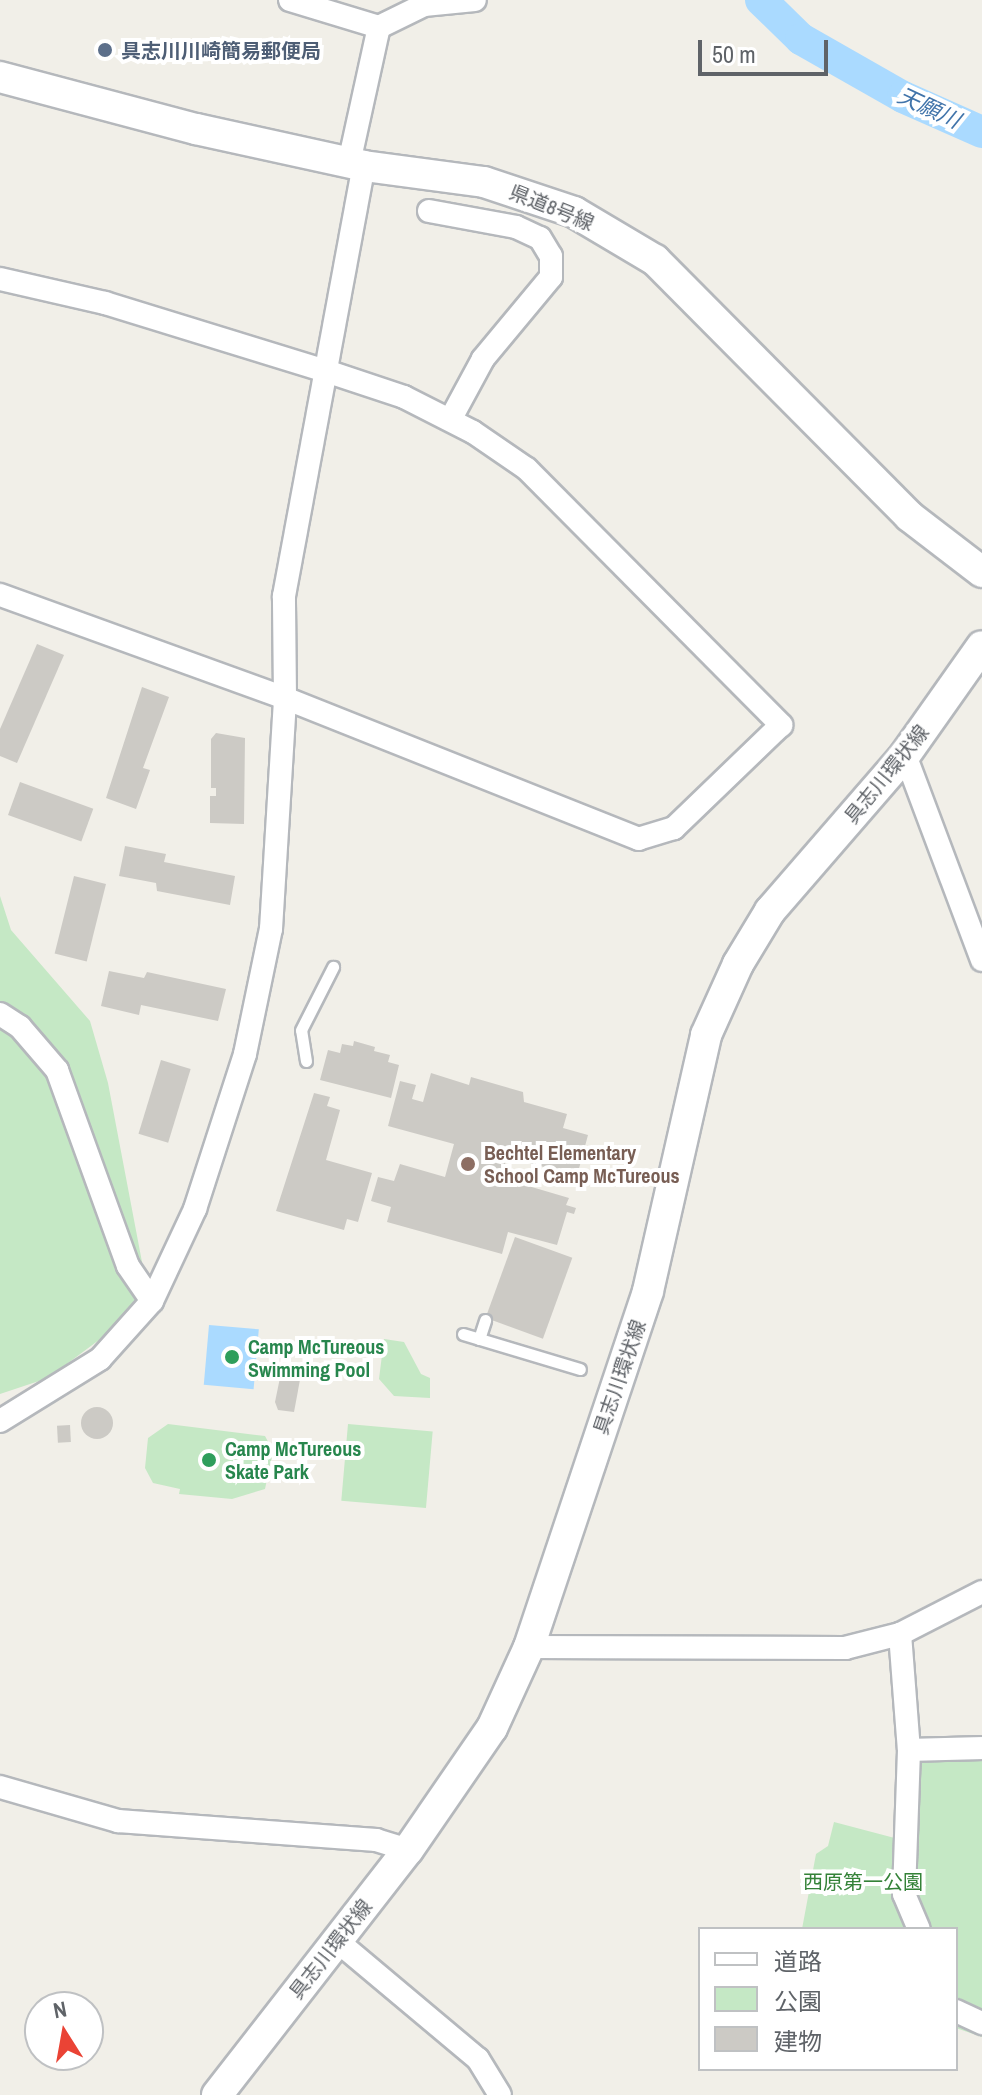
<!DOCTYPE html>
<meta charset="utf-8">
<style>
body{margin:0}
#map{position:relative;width:982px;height:2095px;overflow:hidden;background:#f1efe8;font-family:"Archivo Narrow","Noto Sans JP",sans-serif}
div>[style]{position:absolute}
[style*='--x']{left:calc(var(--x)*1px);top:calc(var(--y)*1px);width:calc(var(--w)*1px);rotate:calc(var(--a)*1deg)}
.green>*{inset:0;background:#c5e8c5;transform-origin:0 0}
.water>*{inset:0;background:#aadaff;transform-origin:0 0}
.river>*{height:32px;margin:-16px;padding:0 16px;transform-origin:16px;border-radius:16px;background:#aadaff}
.building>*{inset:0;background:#cccac5;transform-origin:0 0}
.round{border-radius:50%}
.roads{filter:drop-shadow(2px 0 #b5b8bc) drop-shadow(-2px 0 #b5b8bc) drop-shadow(0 2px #b5b8bc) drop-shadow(0 -2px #b5b8bc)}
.service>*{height:11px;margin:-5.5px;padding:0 5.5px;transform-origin:5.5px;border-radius:5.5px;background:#fff}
.minor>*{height:22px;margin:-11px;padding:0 11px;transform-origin:11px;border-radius:11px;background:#fff}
.secondary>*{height:30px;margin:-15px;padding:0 15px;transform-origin:15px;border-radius:15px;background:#fff}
.dots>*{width:22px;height:22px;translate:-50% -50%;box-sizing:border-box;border:4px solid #fff;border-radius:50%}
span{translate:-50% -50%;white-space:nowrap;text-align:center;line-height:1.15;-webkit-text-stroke:8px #fff;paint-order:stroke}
.service-label{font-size:20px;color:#4e5e75;font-weight:700}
.left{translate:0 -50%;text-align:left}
.street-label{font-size:20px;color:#5f6368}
.education-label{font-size:20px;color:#785e54;font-weight:700}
.leisure-label{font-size:20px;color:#27864d;font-weight:700}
.park-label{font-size:20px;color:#348238}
.water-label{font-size:22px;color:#4174aa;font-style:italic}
.legend{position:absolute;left:698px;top:1927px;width:260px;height:144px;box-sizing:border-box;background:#fff;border:2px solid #bfc1c3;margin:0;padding:10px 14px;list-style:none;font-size:24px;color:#5f6368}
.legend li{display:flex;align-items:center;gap:16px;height:40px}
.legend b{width:40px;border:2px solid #bfc1c3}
.north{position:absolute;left:24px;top:1991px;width:80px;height:80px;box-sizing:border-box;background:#fff;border:2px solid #bfc1c3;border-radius:50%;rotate:349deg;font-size:22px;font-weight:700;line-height:32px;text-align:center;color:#5f6368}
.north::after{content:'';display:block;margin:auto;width:28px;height:36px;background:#ea4335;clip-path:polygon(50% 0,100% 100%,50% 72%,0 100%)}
.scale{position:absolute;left:698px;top:40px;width:130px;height:36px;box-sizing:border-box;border:4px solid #5f6368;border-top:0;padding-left:10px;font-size:24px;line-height:28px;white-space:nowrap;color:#5f6368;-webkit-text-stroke:6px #fff;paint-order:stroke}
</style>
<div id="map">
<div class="green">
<div style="clip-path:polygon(0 896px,11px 930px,90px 1021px,108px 1083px,142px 1262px,138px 1302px,103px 1337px,48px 1378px,0 1394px)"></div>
<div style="clip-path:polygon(384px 1339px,404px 1342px,421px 1374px,430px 1378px,430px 1398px,394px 1396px,379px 1379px)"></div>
<div style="clip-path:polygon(168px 1424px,265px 1436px,273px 1451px,265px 1489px,232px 1499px,179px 1494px,180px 1489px,153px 1483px,145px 1468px,148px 1438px)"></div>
<div style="left:348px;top:1424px;width:85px;height:77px;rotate:5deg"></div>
<div style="clip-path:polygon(982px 1747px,982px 2037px,956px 2028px,956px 1929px,802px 1929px,816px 1854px,828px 1846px,834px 1822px,906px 1841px,909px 1750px)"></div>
</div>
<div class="water">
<div style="left:209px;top:1325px;width:50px;height:60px;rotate:5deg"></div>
</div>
<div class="river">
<div style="--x:761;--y:0;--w:56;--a:44.3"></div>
<div style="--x:801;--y:39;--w:117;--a:29.6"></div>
<div style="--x:903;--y:97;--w:86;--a:23.9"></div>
</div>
<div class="building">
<div style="clip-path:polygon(37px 644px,64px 655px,17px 763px,0 756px,0 729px)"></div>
<div style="clip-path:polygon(142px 687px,169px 697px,143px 768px,150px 770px,136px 809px,106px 798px)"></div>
<div style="clip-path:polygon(216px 733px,245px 738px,244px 824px,210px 823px,210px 796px,216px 796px,216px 788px,211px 788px,211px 739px)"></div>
<div style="left:20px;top:782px;width:78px;height:35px;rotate:20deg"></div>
<div style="clip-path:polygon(125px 846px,166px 854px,164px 862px,235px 876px,230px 905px,157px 891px,156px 883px,119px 876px)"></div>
<div style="left:74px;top:876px;width:33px;height:80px;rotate:14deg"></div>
<div style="clip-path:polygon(109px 971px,144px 978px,147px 972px,226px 989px,218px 1021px,141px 1005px,139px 1015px,101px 1006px)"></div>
<div style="clip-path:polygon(354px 1041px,375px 1047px,374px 1051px,390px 1055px,388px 1062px,399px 1065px,391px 1098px,320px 1080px,328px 1050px,340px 1053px,342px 1044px,353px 1046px)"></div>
<div style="left:161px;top:1060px;width:31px;height:77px;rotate:17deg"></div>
<div style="clip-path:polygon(431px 1073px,469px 1085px,471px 1077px,523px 1092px,524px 1102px,567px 1114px,563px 1128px,588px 1135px,577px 1176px,507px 1157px,501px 1178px,569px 1198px,566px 1205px,576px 1208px,574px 1214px,567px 1212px,557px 1245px,508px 1232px,502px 1254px,387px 1222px,391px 1207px,371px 1201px,378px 1177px,394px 1181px,400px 1164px,445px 1177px,454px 1144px,388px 1126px,400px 1081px,416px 1085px,412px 1099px,423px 1102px)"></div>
<div style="clip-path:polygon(314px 1093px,330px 1097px,327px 1106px,340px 1110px,326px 1160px,372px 1173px,358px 1222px,347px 1219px,344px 1230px,276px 1211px)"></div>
<div style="left:515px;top:1237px;width:61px;height:86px;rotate:20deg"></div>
<div style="clip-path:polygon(282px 1368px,302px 1369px,294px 1412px,278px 1410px,275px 1402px)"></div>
<div class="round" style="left:81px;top:1407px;width:32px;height:32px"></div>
<div style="left:70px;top:1425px;width:17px;height:13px;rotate:87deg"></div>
</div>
<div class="roads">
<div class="service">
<div style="--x:306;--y:1061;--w:31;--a:-99"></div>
<div style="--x:301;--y:1030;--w:71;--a:-63.1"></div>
<div style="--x:463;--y:1334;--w:122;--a:16.7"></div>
<div style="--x:479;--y:1339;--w:20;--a:-72"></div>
</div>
<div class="minor">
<div style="--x:290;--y:0;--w:93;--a:16.9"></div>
<div style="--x:379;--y:27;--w:50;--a:-26.1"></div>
<div style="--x:424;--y:5;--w:51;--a:-5.6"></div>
<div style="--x:349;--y:163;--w:139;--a:-77.6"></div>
<div style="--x:429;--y:211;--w:88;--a:10.4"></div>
<div style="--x:516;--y:227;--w:26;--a:25"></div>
<div style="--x:540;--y:238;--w:21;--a:59"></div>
<div style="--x:551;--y:256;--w:21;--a:90"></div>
<div style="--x:551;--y:277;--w:107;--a:129.7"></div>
<div style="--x:483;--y:359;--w:69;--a:118.4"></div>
<div style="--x:0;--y:279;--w:108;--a:12.9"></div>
<div style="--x:105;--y:303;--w:231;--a:17.1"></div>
<div style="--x:326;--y:371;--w:82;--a:18.4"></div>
<div style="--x:404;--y:397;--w:77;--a:26.9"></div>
<div style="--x:473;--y:432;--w:65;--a:34.4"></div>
<div style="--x:527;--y:469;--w:361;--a:45.2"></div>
<div style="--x:781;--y:725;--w:149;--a:136.1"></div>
<div style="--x:674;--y:828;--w:37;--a:163"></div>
<div style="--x:639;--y:839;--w:381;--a:-158.3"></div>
<div style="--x:285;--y:698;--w:303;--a:-160.1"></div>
<div style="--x:905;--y:755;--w:219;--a:69.4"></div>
<div style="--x:0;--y:1014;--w:24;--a:33"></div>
<div style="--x:20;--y:1027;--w:57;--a:49.3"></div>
<div style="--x:57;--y:1070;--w:208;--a:70.1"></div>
<div style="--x:128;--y:1266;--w:42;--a:55.6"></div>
<div style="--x:0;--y:1421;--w:118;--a:-31.8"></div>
<div style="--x:100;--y:1359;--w:78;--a:-48.1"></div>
<div style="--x:152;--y:1301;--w:102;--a:-64.9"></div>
<div style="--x:195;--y:1209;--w:163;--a:-72.1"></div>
<div style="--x:245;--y:1054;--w:128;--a:-78.3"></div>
<div style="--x:271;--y:929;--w:231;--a:-86.5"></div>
<div style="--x:285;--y:698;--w:102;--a:-90.6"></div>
<div style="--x:284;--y:596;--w:437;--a:-79.5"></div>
<div style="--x:900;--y:1634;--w:116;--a:85.6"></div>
<div style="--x:909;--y:1750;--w:144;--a:92"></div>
<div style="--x:904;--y:1894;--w:38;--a:67"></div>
<div style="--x:529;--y:1647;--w:316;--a:0.2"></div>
<div style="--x:845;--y:1648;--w:57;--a:-14.3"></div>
<div style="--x:900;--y:1634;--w:92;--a:-27.1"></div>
<div style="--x:909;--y:1750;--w:73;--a:-1.6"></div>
<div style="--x:0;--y:1787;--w:123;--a:16.1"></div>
<div style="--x:118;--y:1821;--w:259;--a:4.2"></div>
<div style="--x:376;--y:1840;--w:34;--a:17"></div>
<div style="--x:336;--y:1940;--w:185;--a:40"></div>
<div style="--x:478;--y:2059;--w:42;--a:58.6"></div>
<div style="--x:956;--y:2011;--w:29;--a:25"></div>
</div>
<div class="secondary">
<div style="--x:0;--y:77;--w:203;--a:14.9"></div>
<div style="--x:196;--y:129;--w:172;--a:12.4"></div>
<div style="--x:364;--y:166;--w:121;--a:7.6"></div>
<div style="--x:484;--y:182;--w:95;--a:18.4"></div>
<div style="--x:574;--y:212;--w:94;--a:30.7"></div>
<div style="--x:655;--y:260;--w:361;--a:45.2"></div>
<div style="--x:909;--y:516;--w:92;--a:37.5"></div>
<div style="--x:217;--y:2095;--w:311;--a:-52.1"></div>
<div style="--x:408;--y:1850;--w:148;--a:-55.5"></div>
<div style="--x:492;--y:1728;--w:89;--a:-65.4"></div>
<div style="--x:529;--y:1647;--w:375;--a:-71.5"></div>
<div style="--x:648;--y:1291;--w:262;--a:-77.2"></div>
<div style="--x:706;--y:1035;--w:78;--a:-65.7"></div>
<div style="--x:738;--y:964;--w:62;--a:-58.9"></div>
<div style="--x:770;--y:911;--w:206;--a:-49.1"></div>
<div style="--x:905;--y:755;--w:133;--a:-54.8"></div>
</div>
</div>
<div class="dots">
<div style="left:105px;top:50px;background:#5c6f8a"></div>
<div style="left:468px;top:1164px;background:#8d6e63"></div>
<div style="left:232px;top:1357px;background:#2e9e5b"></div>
<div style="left:209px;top:1460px;background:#2e9e5b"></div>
</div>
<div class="service-label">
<span class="left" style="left:121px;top:50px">具志川川崎簡易郵便局</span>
</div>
<div class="street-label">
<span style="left:552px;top:207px;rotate:22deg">県道8号線</span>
<span style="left:886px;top:774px;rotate:-51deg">具志川環状線</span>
<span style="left:619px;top:1377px;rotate:-71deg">具志川環状線</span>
<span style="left:330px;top:1949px;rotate:-52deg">具志川環状線</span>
</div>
<div class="education-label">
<span class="left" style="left:484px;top:1164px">Bechtel Elementary<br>School Camp McTureous</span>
</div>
<div class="leisure-label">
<span class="left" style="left:248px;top:1358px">Camp McTureous<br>Swimming Pool</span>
<span class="left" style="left:225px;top:1460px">Camp McTureous<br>Skate Park</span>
</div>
<div class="park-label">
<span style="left:863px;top:1881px">西原第一公園</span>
</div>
<div class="water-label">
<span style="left:929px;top:108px;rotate:25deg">天願川</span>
</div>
<ul class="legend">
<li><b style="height:10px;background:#fff"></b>道路</li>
<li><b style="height:22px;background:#c5e8c5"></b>公園</li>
<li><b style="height:22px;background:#cccac5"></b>建物</li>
</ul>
<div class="north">N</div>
<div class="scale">50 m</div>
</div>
